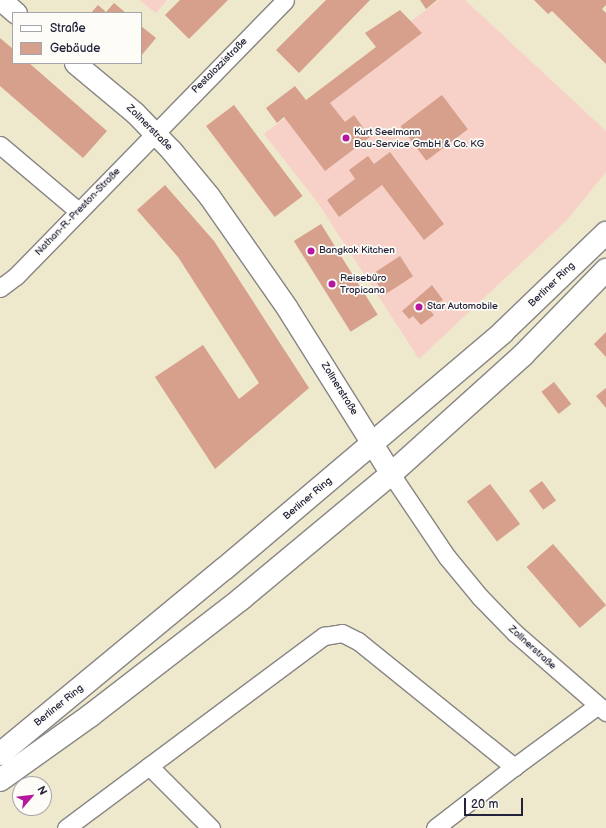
<!DOCTYPE html>
<meta charset="utf-8">
<style>
body{margin:0}
#map{position:relative;width:606px;height:828px;overflow:hidden;background:#eee8cc;font-family:"Balsamiq Sans",sans-serif}
div>[style]{position:absolute}
[style*='--x']{left:calc(var(--x)*1px);top:calc(var(--y)*1px);width:calc(var(--w)*1px);rotate:calc(var(--a)*1deg)}
.built>*{inset:0;background:#f7d1c8}
.building>*{inset:0;background:#d6a08c;transform-origin:0 0}
.roads{filter:drop-shadow(1px 0 #888584) drop-shadow(-1px 0 #888584) drop-shadow(0 1px #888584) drop-shadow(0 -1px #888584)}
.minor>*{height:17px;margin:-8.5px;padding:0 8.5px;transform-origin:8.5px;border-radius:8.5px;background:#fff}
.tertiary>*{height:21px;margin:-10.5px;padding:0 10.5px;transform-origin:10.5px;border-radius:10.5px;background:#fff}
.primary>*{height:22px;margin:-11px;padding:0 11px;transform-origin:11px;border-radius:11px;background:#fff}
.dots>*{width:11px;height:11px;translate:-50% -50%;box-sizing:border-box;border:2px solid #fdfcf7;border-radius:50%}
span{translate:-50% -50%;white-space:nowrap;text-align:center;line-height:1.15;-webkit-text-stroke:3.5px #fdfcf7;paint-order:stroke}
.street-label{font-size:10px;color:#22223b}
.poi-label{font-size:10px;color:#22223b}
.left{translate:0 -50%;text-align:left}
.legend{position:absolute;left:12px;top:12px;width:130px;height:52px;box-sizing:border-box;background:#fdfcf7;border:1px solid #a5a5ac;margin:0;padding:5px 7px;list-style:none;font-size:12px;color:#22223b}
.legend li{display:flex;align-items:center;gap:8px;height:20px}
.legend b{width:20px;border:1px solid #a5a5ac}
.north{position:absolute;left:12px;top:776px;width:40px;height:40px;box-sizing:border-box;background:#fdfcf7;border:1px solid #a5a5ac;border-radius:50%;rotate:62deg;font-size:11px;font-weight:700;line-height:16px;text-align:center;color:#22223b}
.north::after{content:'';display:block;margin:auto;width:14px;height:18px;background:#b5179e;clip-path:polygon(50% 0,100% 100%,50% 72%,0 100%)}
.scale{position:absolute;left:464px;top:798px;width:59px;height:18px;box-sizing:border-box;border:2px solid #22223b;border-top:0;padding-left:5px;font-size:12px;line-height:14px;white-space:nowrap;color:#22223b;-webkit-text-stroke:3px #fdfcf7;paint-order:stroke}
</style>
<div id="map">
<div class="built">
<div style="clip-path:polygon(139px 0,167px 0,156px 13px)"></div>
<div style="clip-path:polygon(439px 0,465px 0,606px 131px,606px 172px,566px 221px,419px 359px,318px 203px,264px 134px)"></div>
</div>
<div class="building">
<div style="clip-path:polygon(180px 0,228px 0,189px 39px,165px 15px)"></div>
<div style="clip-path:polygon(326px 0,370px 0,299px 73px,276px 50px)"></div>
<div style="clip-path:polygon(420px 0,437px 0,426px 9px)"></div>
<div style="clip-path:polygon(534px 0,606px 0,606px 5px,602px 9px,606px 13px,606px 64px,552px 11px,548px 14px)"></div>
<div style="clip-path:polygon(114px 3px,126px 13px,91px 13px,98px 5px,106px 12px)"></div>
<div style="clip-path:polygon(400px 10px,422px 33px,330px 103px,345px 122px,354px 115px,370px 137px,325px 171px,284px 117px,277px 123px,266px 108px,295px 86px,306px 100px,376px 47px,365px 33px)"></div>
<div style="clip-path:polygon(141px 26px,156px 38px,141px 56px)"></div>
<div style="clip-path:polygon(0 38px,13px 49px,13px 63px,29px 63px,107px 131px,83px 158px,0 86px)"></div>
<div style="left:442px;top:95px;width:43px;height:52px;rotate:53deg"></div>
<div style="left:234px;top:105px;width:114px;height:35px;rotate:53deg"></div>
<div style="clip-path:polygon(390px 152px,444px 224px,424px 240px,382px 185px,339px 217px,327px 200px,355px 179px,349px 170px,368px 156px,374px 164px)"></div>
<div style="clip-path:polygon(165px 185px,214px 241px,309px 388px,215px 469px,155px 377px,203px 345px,239px 399px,259px 383px,178px 257px,137px 210px)"></div>
<div style="left:321px;top:224px;width:107px;height:32px;rotate:58deg"></div>
<div style="left:400px;top:256px;width:24px;height:34px;rotate:57deg"></div>
<div style="clip-path:polygon(432px 285px,443px 300px,435px 305px,432px 301px,426px 306px,434px 315px,421px 325px,413px 316px,409px 319px,402px 311px)"></div>
<div style="clip-path:polygon(606px 332px,606px 357px,594px 344px)"></div>
<div style="left:554px;top:382px;width:28px;height:16px;rotate:52deg"></div>
<div style="clip-path:polygon(606px 388px,606px 408px,596px 396px)"></div>
<div style="left:542px;top:481px;width:24px;height:16px;rotate:54deg"></div>
<div style="left:490px;top:484px;width:50px;height:29px;rotate:53deg"></div>
<div style="left:553px;top:544px;width:81px;height:35px;rotate:49deg"></div>
</div>
<div class="roads">
<div class="minor">
<div style="--x:0;--y:145;--w:102;--a:40.2"></div>
<div style="--x:0;--y:288;--w:20;--a:-37"></div>
<div style="--x:16;--y:276;--w:385;--a:-45.7"></div>
<div style="--x:391;--y:474;--w:100;--a:56"></div>
<div style="--x:447;--y:557;--w:52;--a:50.5"></div>
<div style="--x:480;--y:597;--w:50;--a:45.8"></div>
<div style="--x:515;--y:633;--w:121;--a:41"></div>
<div style="--x:149;--y:766;--w:88;--a:45"></div>
<div style="--x:66;--y:828;--w:322;--a:-36.7"></div>
<div style="--x:324;--y:636;--w:18;--a:-9"></div>
<div style="--x:342;--y:633;--w:18;--a:27"></div>
<div style="--x:358;--y:641;--w:201;--a:38.9"></div>
<div style="--x:514;--y:767;--w:104;--a:-36.4"></div>
<div style="--x:435;--y:828;--w:100;--a:-37.7"></div>
</div>
<div class="tertiary">
<div style="--x:1;--y:0;--w:20;--a:41"></div>
<div style="--x:75;--y:63;--w:78;--a:39.8"></div>
<div style="--x:135;--y:113;--w:52;--a:45.8"></div>
<div style="--x:171;--y:150;--w:60;--a:50.4"></div>
<div style="--x:209;--y:196;--w:136;--a:55.1"></div>
<div style="--x:287;--y:308;--w:196;--a:57.9"></div>
</div>
<div class="primary">
<div style="--x:0;--y:754;--w:291;--a:-39.6"></div>
<div style="--x:224;--y:569;--w:366;--a:-40.3"></div>
<div style="--x:503;--y:332;--w:143;--a:-43.9"></div>
<div style="--x:0;--y:780;--w:112;--a:-35.5"></div>
<div style="--x:91;--y:715;--w:190;--a:-37.7"></div>
<div style="--x:241;--y:599;--w:195;--a:-39.8"></div>
<div style="--x:391;--y:474;--w:178;--a:-42"></div>
<div style="--x:523;--y:355;--w:119;--a:-45.7"></div>
</div>
</div>
<div class="dots">
<div style="left:346px;top:138px;background:#b5179e"></div>
<div style="left:311px;top:251px;background:#b5179e"></div>
<div style="left:332px;top:284px;background:#b5179e"></div>
<div style="left:419px;top:307px;background:#b5179e"></div>
</div>
<div class="street-label">
<span style="left:220px;top:66px;rotate:-45deg">Pestalozzistraße</span>
<span style="left:149px;top:128px;rotate:45deg">Zollnerstraße</span>
<span style="left:78px;top:212px;rotate:-46deg">Nathan-R.-Preston-Straße</span>
<span style="left:552px;top:285px;rotate:-44deg">Berliner Ring</span>
<span style="left:339px;top:389px;rotate:58deg">Zollnerstraße</span>
<span style="left:308px;top:499px;rotate:-40deg">Berliner Ring</span>
<span style="left:532px;top:648px;rotate:42deg">Zollnerstraße</span>
<span style="left:59px;top:706px;rotate:-39deg">Berliner Ring</span>
</div>
<div class="poi-label">
<span class="left" style="left:354px;top:138px">Kurt Seelmann<br>Bau-Service GmbH &amp; Co. KG</span>
<span class="left" style="left:319px;top:251px">Bangkok Kitchen</span>
<span class="left" style="left:340px;top:284px">Reisebüro<br>Tropicana</span>
<span class="left" style="left:427px;top:307px">Star Automobile</span>
</div>
<ul class="legend">
<li><b style="height:5px;background:#fff"></b>Straße</li>
<li><b style="height:11px;background:#d6a08c"></b>Gebäude</li>
</ul>
<div class="north">N</div>
<div class="scale">20 m</div>
</div>
